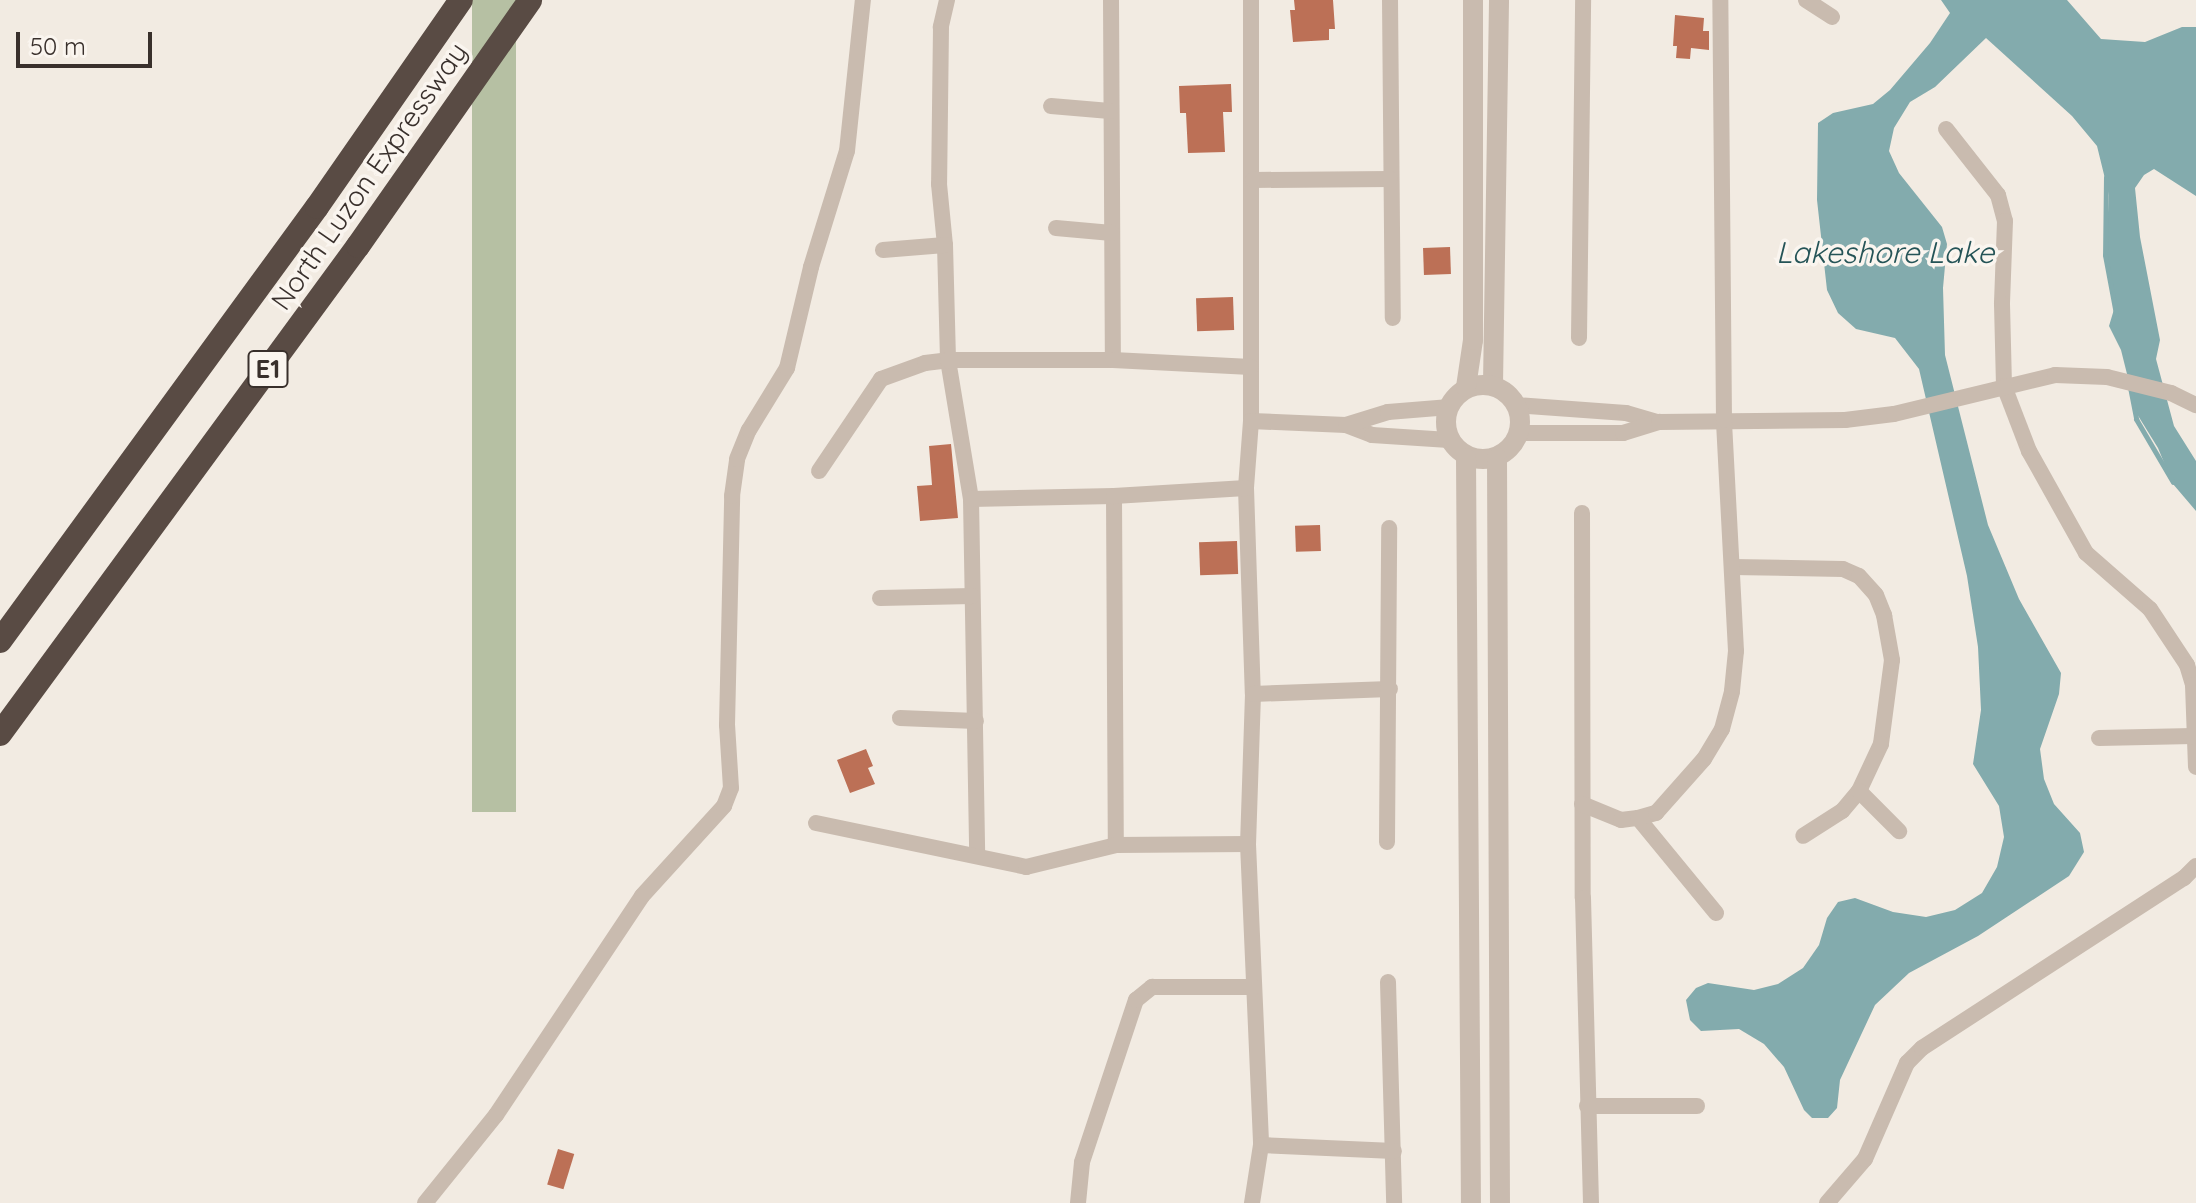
<!DOCTYPE html>
<style>
body{margin:0}
#map{position:relative;width:2196px;height:1203px;overflow:hidden;background:#f2ebe2;font-family:Quicksand,sans-serif}
div>[style]{position:absolute}
[style*='--x']{left:calc(var(--x)*1px);top:calc(var(--y)*1px);width:calc(var(--w)*1px);rotate:calc(var(--a)*1deg)}
.green>*{inset:0;background:#b6c0a3;transform-origin:0 0}
.water>*{inset:0;background:#83abad}
.stream>*{height:5px;margin:-2.5px;padding:0 2.5px;transform-origin:2.5px;border-radius:2.5px;background:#83abad}
.building>*{inset:0;background:#bc7056;transform-origin:0 0}
.minor>*{height:16px;margin:-8px;padding:0 8px;transform-origin:8px;border-radius:8px;background:#c9bbaf}
.tertiary>*{height:20px;margin:-10px;padding:0 10px;transform-origin:10px;border-radius:10px;background:#c9bbaf}
.tertiary>.ring{margin:-10px;padding:0;box-sizing:content-box;background:none;border:20px solid #c9bbaf;border-radius:50%}
.motorway>*{height:24px;margin:-12px;padding:0 12px;transform-origin:12px;border-radius:12px;background:#594b44}
span{translate:-50% -50%;white-space:nowrap;text-align:center;line-height:1.15;-webkit-text-stroke:7px #faf5ef;paint-order:stroke}
.shield-label span{padding:2px 6px;background:#faf5ef;border:2px solid;border-radius:6px;-webkit-text-stroke-width:0}
.shield-label{font-size:26px;color:#39302c;font-weight:700}
.street-label{font-size:28px;color:#39302c}
.water-label{font-size:30px;color:#255457;font-style:italic}
.scale{position:absolute;left:16px;top:32px;width:136px;height:36px;box-sizing:border-box;border:4px solid #39302c;border-top:0;padding-left:10px;font-size:24px;line-height:28px;white-space:nowrap;color:#39302c;-webkit-text-stroke:6px #faf5ef;paint-order:stroke}
</style>
<div id="map">
<div class="green">
<div style="left:472px;top:0;width:44px;height:812px"></div>
</div>
<div class="water">
<div style="clip-path:polygon(1941px 0,2067px 0,2101px 39px,2145px 42px,2182px 27px,2196px 27px,2196px 196px,2154px 169px,2144px 175px,2135px 188px,2140px 237px,2160px 340px,2156px 359px,2174px 426px,2196px 461px,2196px 511px,2173px 484px,2158px 448px,2137px 414px,2121px 350px,2109px 326px,2115px 306px,2106px 248px,2109px 195px,2097px 146px,2072px 116px,1986px 38px,1935px 87px,1910px 102px,1894px 128px,1889px 151px,1899px 173px,1942px 227px,1947px 244px,1943px 288px,1945px 355px,1988px 525px,2019px 599px,2061px 673px,2059px 694px,2040px 749px,2044px 779px,2054px 804px,2080px 833px,2084px 852px,2069px 876px,1978px 936px,1909px 973px,1875px 1005px,1840px 1080px,1837px 1108px,1828px 1118px,1812px 1118px,1804px 1110px,1784px 1067px,1764px 1044px,1739px 1029px,1701px 1031px,1690px 1020px,1686px 1000px,1696px 988px,1708px 983px,1754px 990px,1778px 984px,1803px 968px,1819px 945px,1827px 918px,1838px 902px,1855px 898px,1893px 912px,1926px 917px,1955px 910px,1982px 893px,1997px 867px,2004px 837px,1999px 806px,1973px 764px,1981px 710px,1978px 647px,1967px 576px,1919px 369px,1895px 338px,1856px 329px,1838px 313px,1827px 290px,1817px 200px,1818px 123px,1833px 113px,1873px 104px,1890px 90px,1930px 43px,1950px 13px)"></div>
</div>
<div class="stream">
<div style="--x:2106;--y:177;--w:78;--a:90.7"></div>
<div style="--x:2105;--y:255;--w:60;--a:79.4"></div>
<div style="--x:2130;--y:387;--w:33;--a:79"></div>
<div style="--x:2136;--y:419;--w:73;--a:59.6"></div>
</div>
<div class="building">
<div style="clip-path:polygon(1294px 0,1333px 0,1335px 29px,1329px 29px,1329px 40px,1293px 42px,1290px 10px,1295px 10px)"></div>
<div style="clip-path:polygon(1675px 15px,1704px 18px,1703px 31px,1709px 31px,1709px 50px,1691px 48px,1690px 59px,1676px 58px,1677px 46px,1673px 46px)"></div>
<div style="clip-path:polygon(1231px 84px,1232px 112px,1223px 112px,1225px 152px,1188px 153px,1186px 113px,1180px 113px,1179px 86px)"></div>
<div style="left:1450px;top:247px;width:27px;height:27px;rotate:88deg"></div>
<div style="left:1233px;top:297px;width:33px;height:37px;rotate:88deg"></div>
<div style="clip-path:polygon(951px 444px,958px 518px,920px 521px,917px 486px,932px 485px,929px 446px)"></div>
<div style="left:1320px;top:525px;width:26px;height:25px;rotate:88deg"></div>
<div style="left:1237px;top:541px;width:33px;height:38px;rotate:88deg"></div>
<div style="clip-path:polygon(866px 749px,873px 766px,868px 768px,875px 784px,850px 793px,837px 760px)"></div>
<div style="left:558px;top:1149px;width:17px;height:37px;rotate:17deg"></div>
</div>
<div class="minor">
<div style="--x:947;--y:0;--w:28;--a:103"></div>
<div style="--x:941;--y:27;--w:157;--a:90.7"></div>
<div style="--x:939;--y:184;--w:61;--a:84.4"></div>
<div style="--x:945;--y:245;--w:115;--a:88.5"></div>
<div style="--x:948;--y:360;--w:141;--a:80.6"></div>
<div style="--x:971;--y:499;--w:357;--a:89"></div>
<div style="--x:1111;--y:0;--w:360;--a:89.7"></div>
<div style="--x:1251;--y:0;--w:421;--a:90"></div>
<div style="--x:1251;--y:421;--w:67;--a:94.3"></div>
<div style="--x:1246;--y:488;--w:206;--a:88.1"></div>
<div style="--x:1253;--y:694;--w:150;--a:91.9"></div>
<div style="--x:1248;--y:844;--w:301;--a:87.5"></div>
<div style="--x:1261;--y:1145;--w:59;--a:98.8"></div>
<div style="--x:1390;--y:0;--w:318;--a:89.5"></div>
<div style="--x:1806;--y:0;--w:31;--a:33"></div>
<div style="--x:1051;--y:106;--w:59;--a:4.8"></div>
<div style="--x:1946;--y:129;--w:84;--a:51.8"></div>
<div style="--x:1998;--y:195;--w:27;--a:75"></div>
<div style="--x:2005;--y:221;--w:83;--a:92.1"></div>
<div style="--x:2002;--y:304;--w:82;--a:88.6"></div>
<div style="--x:2004;--y:386;--w:70;--a:69"></div>
<div style="--x:2029;--y:451;--w:117;--a:60.8"></div>
<div style="--x:2086;--y:553;--w:85;--a:41.2"></div>
<div style="--x:2150;--y:609;--w:67;--a:56.5"></div>
<div style="--x:2187;--y:665;--w:21;--a:73"></div>
<div style="--x:2193;--y:685;--w:82;--a:87.9"></div>
<div style="--x:1253;--y:180;--w:137;--a:-0.4"></div>
<div style="--x:1056;--y:228;--w:56;--a:5.1"></div>
<div style="--x:883;--y:250;--w:62;--a:-4.6"></div>
<div style="--x:1579;--y:338;--w:338;--a:-89.3"></div>
<div style="--x:1515;--y:405;--w:111;--a:4.1"></div>
<div style="--x:1626;--y:413;--w:32;--a:16"></div>
<div style="--x:1251;--y:421;--w:95;--a:2.4"></div>
<div style="--x:1346;--y:425;--w:28;--a:21"></div>
<div style="--x:1372;--y:435;--w:77;--a:3.7"></div>
<div style="--x:1346;--y:425;--w:44;--a:-17.2"></div>
<div style="--x:1388;--y:412;--w:62;--a:-4.6"></div>
<div style="--x:1519;--y:433;--w:104;--a:0"></div>
<div style="--x:1623;--y:433;--w:38;--a:-17"></div>
<div style="--x:1659;--y:422;--w:186;--a:-0.6"></div>
<div style="--x:1845;--y:420;--w:49;--a:-7"></div>
<div style="--x:1894;--y:414;--w:166;--a:-13.6"></div>
<div style="--x:2055;--y:375;--w:52;--a:2.2"></div>
<div style="--x:2107;--y:377;--w:66;--a:14"></div>
<div style="--x:2171;--y:393;--w:28;--a:26"></div>
<div style="--x:819;--y:471;--w:111;--a:-56"></div>
<div style="--x:881;--y:379;--w:47;--a:-20"></div>
<div style="--x:925;--y:363;--w:23;--a:-7"></div>
<div style="--x:948;--y:360;--w:165;--a:0"></div>
<div style="--x:1113;--y:360;--w:138;--a:2.9"></div>
<div style="--x:1114;--y:496;--w:349;--a:89.7"></div>
<div style="--x:971;--y:499;--w:143;--a:-1.2"></div>
<div style="--x:1114;--y:496;--w:132;--a:-3.5"></div>
<div style="--x:1582;--y:513;--w:385;--a:89.9"></div>
<div style="--x:1583;--y:898;--w:305;--a:88.5"></div>
<div style="--x:1732;--y:567;--w:111;--a:1"></div>
<div style="--x:1843;--y:569;--w:17;--a:24"></div>
<div style="--x:1859;--y:576;--w:25;--a:48"></div>
<div style="--x:1876;--y:595;--w:22;--a:68"></div>
<div style="--x:1884;--y:615;--w:46;--a:79.9"></div>
<div style="--x:1892;--y:660;--w:85;--a:97.5"></div>
<div style="--x:1881;--y:744;--w:52;--a:115.1"></div>
<div style="--x:1859;--y:791;--w:26;--a:130"></div>
<div style="--x:1842;--y:811;--w:46;--a:147.3"></div>
<div style="--x:880;--y:598;--w:92;--a:-1.2"></div>
<div style="--x:1253;--y:694;--w:137;--a:-2.1"></div>
<div style="--x:900;--y:718;--w:76;--a:2.3"></div>
<div style="--x:2099;--y:738;--w:94;--a:-1.2"></div>
<div style="--x:1859;--y:791;--w:57;--a:45"></div>
<div style="--x:1582;--y:804;--w:42;--a:22.3"></div>
<div style="--x:1621;--y:820;--w:17;--a:-7"></div>
<div style="--x:1638;--y:818;--w:123;--a:50.6"></div>
<div style="--x:1638;--y:818;--w:19;--a:-16"></div>
<div style="--x:1656;--y:813;--w:72;--a:-48.4"></div>
<div style="--x:1704;--y:759;--w:35;--a:-59"></div>
<div style="--x:1722;--y:729;--w:39;--a:-75"></div>
<div style="--x:1732;--y:691;--w:40;--a:-84.3"></div>
<div style="--x:1736;--y:651;--w:231;--a:-93"></div>
<div style="--x:1724;--y:420;--w:420;--a:-90.5"></div>
<div style="--x:816;--y:823;--w:215;--a:11.8"></div>
<div style="--x:1026;--y:867;--w:93;--a:-13.7"></div>
<div style="--x:1116;--y:845;--w:132;--a:-0.4"></div>
<div style="--x:1387;--y:842;--w:314;--a:-89.6"></div>
<div style="--x:1388;--y:982;--w:221;--a:88.4"></div>
<div style="--x:1587;--y:1106;--w:110;--a:0"></div>
<div style="--x:1261;--y:1145;--w:133;--a:2.6"></div>
<div style="--x:425;--y:1203;--w:113;--a:-51.1"></div>
<div style="--x:496;--y:1115;--w:263;--a:-56.3"></div>
<div style="--x:642;--y:896;--w:122;--a:-47.7"></div>
<div style="--x:724;--y:806;--w:19;--a:-69"></div>
<div style="--x:731;--y:788;--w:63;--a:-93.6"></div>
<div style="--x:727;--y:725;--w:229;--a:-88.7"></div>
<div style="--x:732;--y:496;--w:37;--a:-82"></div>
<div style="--x:737;--y:459;--w:31;--a:-68"></div>
<div style="--x:749;--y:430;--w:73;--a:-58.5"></div>
<div style="--x:787;--y:368;--w:104;--a:-76.6"></div>
<div style="--x:811;--y:267;--w:121;--a:-72.8"></div>
<div style="--x:847;--y:151;--w:152;--a:-84"></div>
<div style="--x:1078;--y:1203;--w:41;--a:-84.4"></div>
<div style="--x:1082;--y:1162;--w:171;--a:-71.6"></div>
<div style="--x:1136;--y:1000;--w:21;--a:-39"></div>
<div style="--x:1152;--y:987;--w:102;--a:0"></div>
<div style="--x:1827;--y:1203;--w:58;--a:-49.2"></div>
<div style="--x:1865;--y:1159;--w:105;--a:-66.4"></div>
<div style="--x:1907;--y:1063;--w:21;--a:-45"></div>
<div style="--x:1922;--y:1048;--w:312;--a:-33"></div>
<div style="--x:2184;--y:878;--w:17;--a:-45"></div>
</div>
<div class="tertiary">
<div style="--x:1493;--y:384;--w:384;--a:-89.1"></div>
<div class="ring" style="left:1446px;top:385px;width:54px;height:54px"></div>
<div style="--x:1466;--y:387;--w:48;--a:-81.5"></div>
<div style="--x:1473;--y:340;--w:340;--a:-90"></div>
<div style="--x:1466;--y:458;--w:745;--a:89.62"></div>
<div style="--x:1497;--y:458;--w:745;--a:89.77"></div>
</div>
<div class="motorway">
<div style="--x:0;--y:641;--w:537;--a:-53.86"></div>
<div style="--x:317;--y:207;--w:252;--a:-55.2"></div>
<div style="--x:0;--y:734;--w:605;--a:-53.74"></div>
<div style="--x:358;--y:246;--w:300;--a:-55"></div>
</div>
<div class="shield-label">
<span style="left:268px;top:369px">E1</span>
</div>
<div class="street-label">
<span style="left:369px;top:176px;rotate:-55deg">North Luzon Expressway</span>
</div>
<div class="water-label">
<span style="left:1885px;top:252px">Lakeshore Lake</span>
</div>
<div class="scale">50 m</div>
</div>
